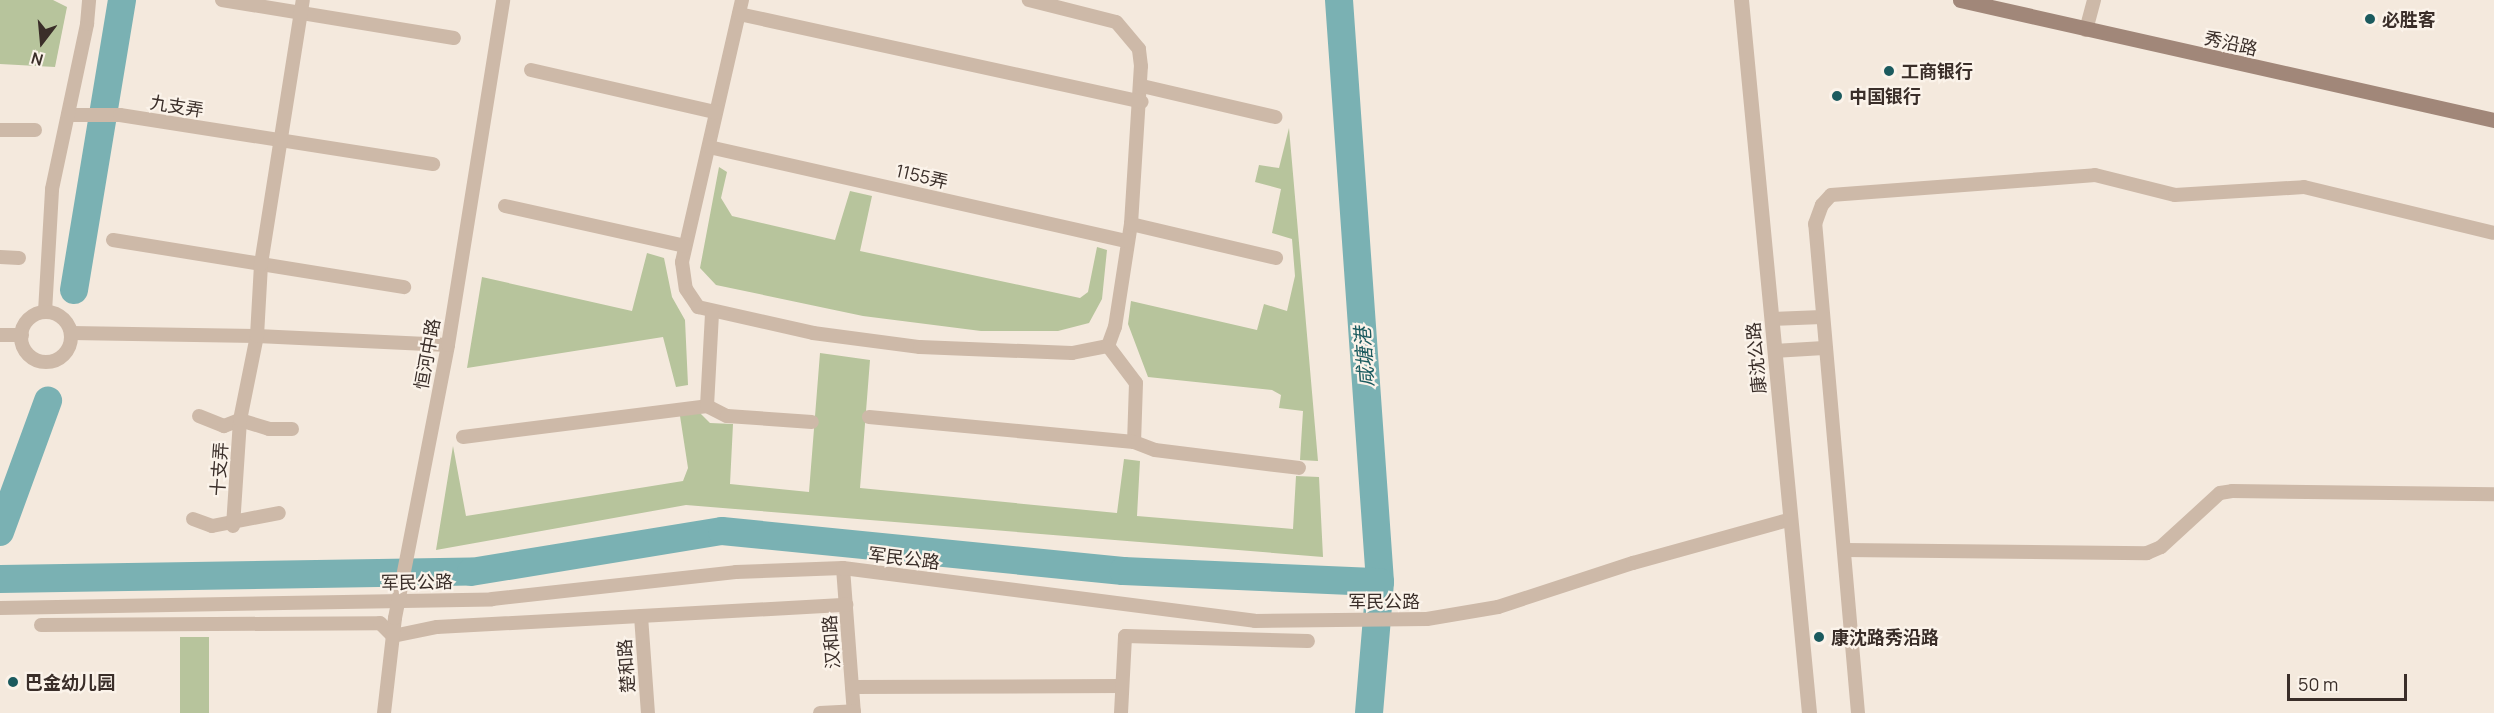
<!DOCTYPE html>
<meta charset="utf-8">
<style>
body{margin:0}
#map{position:relative;width:2494px;height:713px;overflow:hidden;background:#f4e9dd;font-family:Manrope,"Noto Sans SC",sans-serif}
div>[style]{position:absolute}
[style*='--x']{left:calc(var(--x)*1px);top:calc(var(--y)*1px);width:calc(var(--w)*1px);rotate:calc(var(--a)*1deg)}
.green>*{inset:0;background:#b7c49c;transform-origin:0 0}
.river>*{height:28px;margin:-14px;padding:0 14px;transform-origin:14px;border-radius:14px;background:#7ab1b3}
.minor>*{height:14px;margin:-7px;padding:0 7px;transform-origin:7px;border-radius:7px;background:#cdb9a8}
.minor>.ring{margin:-7px;padding:0;box-sizing:content-box;background:none;border:14px solid #cdb9a8;border-radius:50%}
.tertiary>*{height:15px;margin:-7.5px;padding:0 7.5px;transform-origin:7.5px;border-radius:7.5px;background:#cdb9a8}
.secondary>*{height:15px;margin:-7.5px;padding:0 7.5px;transform-origin:7.5px;border-radius:7.5px;background:#a18779}
.dots>*{width:16px;height:16px;translate:-50% -50%;box-sizing:border-box;border:3px solid #fbf3ea;border-radius:50%}
span{translate:-50% -50%;white-space:nowrap;text-align:center;line-height:1.15;-webkit-text-stroke:4.5px #fbf3ea;paint-order:stroke}
.poi-label{font-size:18px;color:#3a2e29;font-weight:700}
.left{translate:0 -50%;text-align:left}
.street-label{font-size:18px;color:#3a2e29}
.water-label{font-size:20px;color:#1b5a5e;font-style:italic}
.north{position:absolute;left:12px;top:12px;width:60px;height:60px;-webkit-text-stroke:4px #fbf3ea;paint-order:stroke;rotate:196deg;font-size:16px;font-weight:700;line-height:24px;text-align:center;color:#3a2e29}
.north::after{content:'';display:block;margin:auto;width:21px;height:27px;background:#3a2e29;clip-path:polygon(50% 0,100% 100%,50% 72%,0 100%)}
.scale{position:absolute;left:2287px;top:674px;width:120px;height:27px;box-sizing:border-box;border:3px solid #3a2e29;border-top:0;padding-left:8px;font-size:18px;line-height:21px;white-space:nowrap;color:#3a2e29;-webkit-text-stroke:4px #fbf3ea;paint-order:stroke}
</style>
<div id="map">
<div class="green">
<div style="clip-path:polygon(0 0,53px 0,67px 7px,55px 67px,0 64px)"></div>
<div style="clip-path:polygon(1289px 128px,1318px 461px,1300px 460px,1303px 411px,1279px 408px,1281px 395px,1272px 390px,1148px 377px,1128px 324px,1131px 301px,1257px 330px,1264px 304px,1287px 311px,1295px 276px,1292px 239px,1272px 233px,1281px 189px,1255px 182px,1259px 165px,1279px 168px)"></div>
<div style="clip-path:polygon(719px 167px,727px 172px,721px 198px,732px 216px,835px 240px,850px 191px,872px 196px,860px 251px,1080px 298px,1088px 292px,1097px 247px,1107px 250px,1102px 299px,1089px 323px,1058px 331px,981px 331px,863px 316px,716px 285px,700px 268px)"></div>
<div style="clip-path:polygon(647px 253px,664px 258px,672px 297px,685px 320px,688px 385px,676px 387px,663px 337px,467px 368px,482px 277px,632px 311px)"></div>
<div style="clip-path:polygon(820px 353px,870px 360px,860px 488px,1117px 513px,1124px 459px,1140px 461px,1137px 516px,1293px 529px,1296px 476px,1319px 477px,1323px 557px,686px 505px,436px 550px,453px 446px,466px 516px,683px 481px,688px 468px,680px 416px,699px 412px,710px 423px,733px 424px,730px 484px,809px 492px)"></div>
<div style="left:180px;top:637px;width:29px;height:76px"></div>
</div>
<div class="river">
<div style="--x:1339;--y:0;--w:583;--a:85.97"></div>
<div style="--x:1380;--y:582;--w:131;--a:94.8"></div>
<div style="--x:74;--y:290;--w:294;--a:-80.6"></div>
<div style="--x:0;--y:532;--w:140;--a:-69.9"></div>
<div style="--x:0;--y:579;--w:471;--a:-0.9"></div>
<div style="--x:471;--y:572;--w:254;--a:-9.3"></div>
<div style="--x:722;--y:531;--w:403;--a:5.7"></div>
<div style="--x:1123;--y:571;--w:257;--a:2.5"></div>
</div>
<div class="minor">
<div style="--x:222;--y:0;--w:235;--a:9.3"></div>
<div style="--x:742;--y:0;--w:269;--a:102.9"></div>
<div style="--x:682;--y:262;--w:27;--a:82"></div>
<div style="--x:686;--y:289;--w:22;--a:56"></div>
<div style="--x:698;--y:307;--w:118;--a:12.7"></div>
<div style="--x:813;--y:333;--w:108;--a:7.5"></div>
<div style="--x:920;--y:347;--w:152;--a:2.3"></div>
<div style="--x:1072;--y:353;--w:37;--a:-11"></div>
<div style="--x:1108;--y:346;--w:20;--a:-70"></div>
<div style="--x:1115;--y:327;--w:104;--a:-81.2"></div>
<div style="--x:1131;--y:224;--w:158;--a:-86.4"></div>
<div style="--x:1141;--y:66;--w:17;--a:-97"></div>
<div style="--x:1139;--y:49;--w:35;--a:-130"></div>
<div style="--x:1116;--y:22;--w:90;--a:-165.8"></div>
<div style="--x:739;--y:14;--w:412;--a:12.3"></div>
<div style="--x:2086;--y:30;--w:31;--a:-75"></div>
<div style="--x:531;--y:70;--w:189;--a:12.9"></div>
<div style="--x:1142;--y:86;--w:137;--a:13.1"></div>
<div style="--x:68;--y:115;--w:52;--a:0"></div>
<div style="--x:120;--y:115;--w:317;--a:8.9"></div>
<div style="--x:0;--y:130;--w:35;--a:0"></div>
<div style="--x:709;--y:147;--w:428;--a:12.7"></div>
<div style="--x:505;--y:206;--w:184;--a:12.5"></div>
<div style="--x:1131;--y:224;--w:149;--a:13.2"></div>
<div style="--x:113;--y:240;--w:295;--a:9.2"></div>
<div style="--x:0;--y:257;--w:19;--a:3"></div>
<div style="--x:45;--y:312;--w:123;--a:-86.7"></div>
<div style="--x:52;--y:189;--w:169;--a:-78"></div>
<div style="--x:87;--y:24;--w:24;--a:-85"></div>
<div class="ring" style="left:21px;top:312px;width:36px;height:36px"></div>
<div style="--x:1772;--y:319;--w:50;--a:-2.3"></div>
<div style="--x:71;--y:333;--w:186;--a:0.9"></div>
<div style="--x:257;--y:336;--w:191;--a:2.7"></div>
<div style="--x:0;--y:335;--w:22;--a:0"></div>
<div style="--x:1108;--y:346;--w:46;--a:52.9"></div>
<div style="--x:1136;--y:383;--w:59;--a:91.9"></div>
<div style="--x:1775;--y:351;--w:49;--a:-3.5"></div>
<div style="--x:707;--y:406;--w:22;--a:27"></div>
<div style="--x:727;--y:416;--w:85;--a:4"></div>
<div style="--x:199;--y:416;--w:27;--a:22"></div>
<div style="--x:224;--y:426;--w:17;--a:-21"></div>
<div style="--x:240;--y:420;--w:30;--a:17"></div>
<div style="--x:269;--y:429;--w:23;--a:0"></div>
<div style="--x:869;--y:417;--w:266;--a:5.4"></div>
<div style="--x:1134;--y:442;--w:22;--a:21"></div>
<div style="--x:1155;--y:450;--w:145;--a:7.1"></div>
<div style="--x:463;--y:437;--w:246;--a:-7.2"></div>
<div style="--x:707;--y:406;--w:93;--a:-86.9"></div>
<div style="--x:193;--y:519;--w:20;--a:20"></div>
<div style="--x:212;--y:526;--w:68;--a:-11"></div>
<div style="--x:233;--y:526;--w:106;--a:-86.2"></div>
<div style="--x:240;--y:420;--w:86;--a:-78.6"></div>
<div style="--x:257;--y:336;--w:72;--a:-86.8"></div>
<div style="--x:261;--y:264;--w:267;--a:-81"></div>
<div style="--x:1846;--y:550;--w:301;--a:0.6"></div>
<div style="--x:2147;--y:553;--w:15;--a:-23"></div>
<div style="--x:2161;--y:547;--w:80;--a:-42.5"></div>
<div style="--x:2220;--y:493;--w:12;--a:-9"></div>
<div style="--x:2232;--y:491;--w:262;--a:0.7"></div>
<div style="--x:843;--y:568;--w:145;--a:85.7"></div>
<div style="--x:0;--y:608;--w:492;--a:-1"></div>
<div style="--x:492;--y:599;--w:245;--a:-6.3"></div>
<div style="--x:736;--y:572;--w:107;--a:-2.1"></div>
<div style="--x:843;--y:568;--w:415;--a:7.3"></div>
<div style="--x:1255;--y:621;--w:172;--a:-0.7"></div>
<div style="--x:1427;--y:619;--w:72;--a:-9.6"></div>
<div style="--x:1498;--y:607;--w:142;--a:-18.1"></div>
<div style="--x:1633;--y:563;--w:161;--a:-15.5"></div>
<div style="--x:641;--y:616;--w:97;--a:85.9"></div>
<div style="--x:41;--y:625;--w:339;--a:-0.3"></div>
<div style="--x:380;--y:623;--w:18;--a:45"></div>
<div style="--x:393;--y:636;--w:45;--a:-11.6"></div>
<div style="--x:437;--y:627;--w:410;--a:-3.1"></div>
<div style="--x:852;--y:687;--w:269;--a:-0.2"></div>
<div style="--x:384;--y:713;--w:96;--a:-83.4"></div>
<div style="--x:395;--y:618;--w:278;--a:-79"></div>
<div style="--x:448;--y:345;--w:349;--a:-80.9"></div>
<div style="--x:820;--y:713;--w:34;--a:-3"></div>
<div style="--x:1121;--y:713;--w:77;--a:-87"></div>
<div style="--x:1125;--y:636;--w:183;--a:1.6"></div>
<div style="--x:1858;--y:713;--w:491;--a:-95"></div>
<div style="--x:1815;--y:224;--w:20;--a:-70"></div>
<div style="--x:1822;--y:205;--w:13;--a:-48"></div>
<div style="--x:1831;--y:195;--w:265;--a:-4.3"></div>
<div style="--x:2095;--y:175;--w:82;--a:14"></div>
<div style="--x:2175;--y:195;--w:129;--a:-3.5"></div>
<div style="--x:2304;--y:187;--w:195;--a:13.6"></div>
</div>
<div class="tertiary">
<div style="--x:1741;--y:0;--w:716;--a:84.55"></div>
</div>
<div class="secondary">
<div style="--x:1960;--y:0;--w:547;--a:12.67"></div>
</div>
<div class="dots">
<div style="left:2370px;top:19px;background:#1b5a5e"></div>
<div style="left:1889px;top:71px;background:#1b5a5e"></div>
<div style="left:1837px;top:96px;background:#1b5a5e"></div>
<div style="left:1819px;top:637px;background:#1b5a5e"></div>
<div style="left:13px;top:682px;background:#1b5a5e"></div>
</div>
<div class="poi-label">
<span class="left" style="left:2382px;top:19px">必胜客</span>
<span class="left" style="left:1901px;top:71px">工商银行</span>
<span class="left" style="left:1849px;top:96px">中国银行</span>
<span class="left" style="left:1831px;top:637px">康沈路秀沿路</span>
<span class="left" style="left:25px;top:682px">巴金幼儿园</span>
</div>
<div class="street-label">
<span style="left:2231px;top:43px;rotate:13deg">秀沿路</span>
<span style="left:177px;top:106px;rotate:9deg">九支弄</span>
<span style="left:922px;top:176px;rotate:13deg">1155弄</span>
<span style="left:427px;top:354px;rotate:-80deg">恒河中路</span>
<span style="left:1756px;top:358px;rotate:-95deg">康沈公路</span>
<span style="left:219px;top:469px;rotate:-86deg">十支弄</span>
<span style="left:904px;top:558px;rotate:7deg">军民公路</span>
<span style="left:417px;top:582px;rotate:-1deg">军民公路</span>
<span style="left:1384px;top:601px">军民公路</span>
<span style="left:831px;top:642px;rotate:-94deg">汉和路</span>
<span style="left:626px;top:666px;rotate:-94deg">楚和路</span>
</div>
<div class="water-label">
<span style="left:1364px;top:357px;rotate:-94deg">咸塘港</span>
</div>
<div class="north">N</div>
<div class="scale">50 m</div>
</div>
